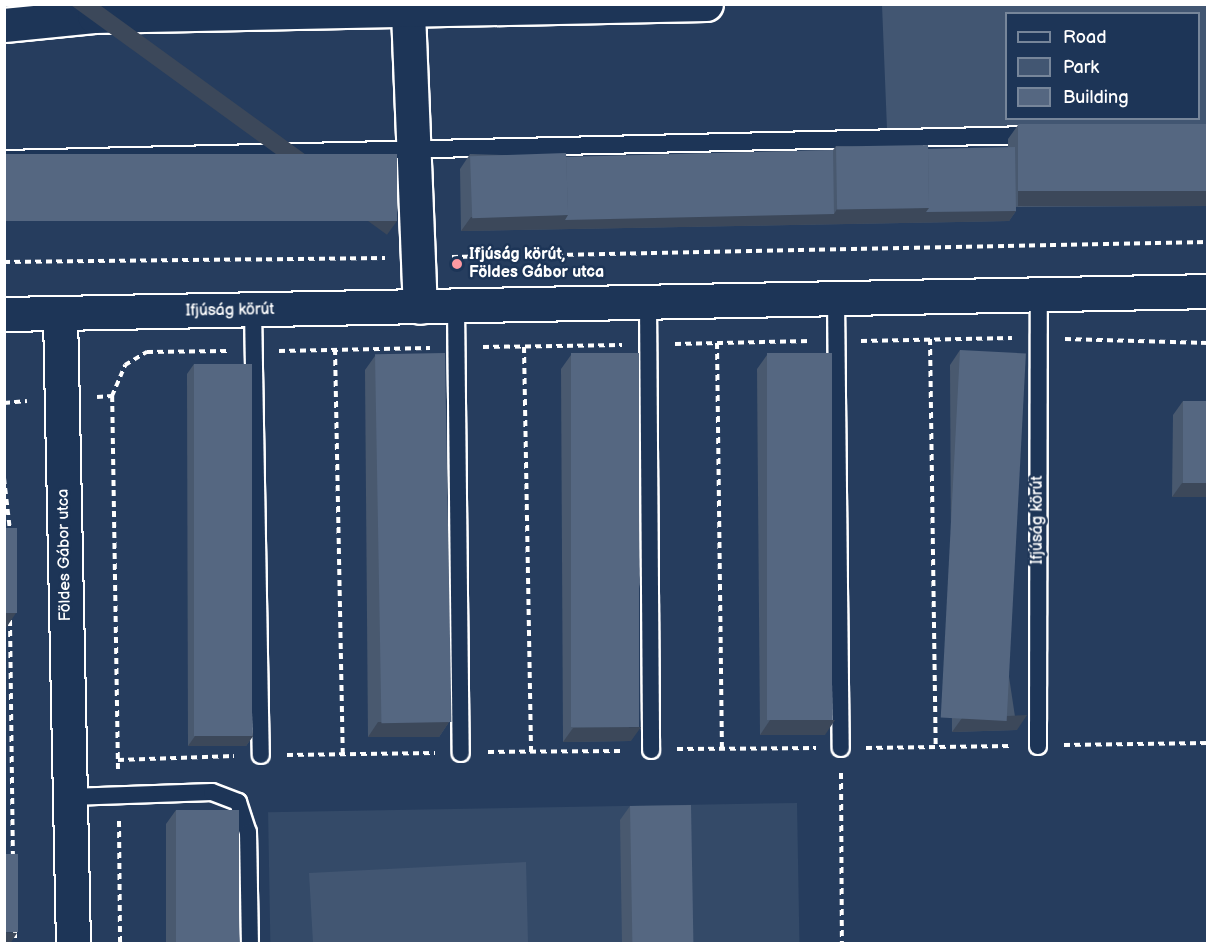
<!DOCTYPE html>
<meta charset="utf-8">
<style>
body{margin:0}
#map{position:relative;width:1212px;height:948px;overflow:hidden;background:#263d5e;font-family:"Balsamiq Sans",sans-serif}
div>[style]{position:absolute}
[style*='--x']{left:calc(var(--x)*1px);top:calc(var(--y)*1px);width:calc(var(--w)*1px);rotate:calc(var(--a)*1deg)}
.built>*{inset:0;background:#344a68;transform-origin:0 0}
.green>*{inset:0;background:#425672}
.path>*{height:4px;margin-top:-2px;transform-origin:0;background:repeating-linear-gradient(90deg,#fff 0 6px,transparent 0 10.5px)}
.roads{filter:drop-shadow(2px 0 #fff) drop-shadow(-2px 0 #fff) drop-shadow(0 2px #fff) drop-shadow(0 -2px #fff)}
.lane>*{height:16px;margin:-8px;padding:0 8px;transform-origin:8px;border-radius:8px;background:#1d3557}
.street>*{height:33px;margin:-16.5px;padding:0 16.5px;transform-origin:16.5px;border-radius:16.5px;background:#1d3557}
.secondary>*{height:33px;margin:-16.5px;padding:0 16.5px;transform-origin:16.5px;border-radius:16.5px;background:#1d3557}
.wall>*{inset:0;background:#49596f}
.shaded-wall>*{inset:0;background:#3c485a;transform-origin:0 0}
.building>*{inset:0;background:#556781;transform-origin:0 0}
.dots>*{width:16px;height:16px;translate:-50% -50%;box-sizing:border-box;border:3px solid #1d3557;border-radius:50%}
span{translate:-50% -50%;white-space:nowrap;text-align:center;line-height:1.15;-webkit-text-stroke:5px #1d3557;paint-order:stroke}
.poi-label{font-size:16px;color:#fff;font-weight:700}
.left{translate:0 -50%;text-align:left}
.street-label{font-size:16px;color:#fff}
.frame{position:absolute;inset:0;border:6px solid #fff;pointer-events:none}
.legend{position:absolute;left:1005px;top:12px;width:195px;height:108px;box-sizing:border-box;background:#1d3557;border:2px solid #77869a;margin:0;padding:8px 10px;list-style:none;font-size:18px;color:#fff}
.legend li{display:flex;align-items:center;gap:12px;height:30px}
.legend b{width:30px;border:2px solid #77869a}
</style>
<div id="map">
<div class="built">
<div style="left:797px;top:803px;width:140px;height:529px;rotate:89deg"></div>
</div>
<div class="green">
<div style="clip-path:polygon(evenodd,882px 5px,1207px 5px,1207px 124px,887px 129px,882px 5px,1006px 14px,1198px 14px,1198px 118px,1006px 118px,1006px 14px)"></div>
<div style="clip-path:polygon(526px 862px,528px 943px,313px 943px,309px 873px)"></div>
</div>
<div class="path">
<div style="--x:452;--y:257;--w:756;--a:-1.14"></div>
<div style="--x:4;--y:262;--w:381;--a:-0.6"></div>
<div style="--x:930;--y:339;--w:408;--a:89.2"></div>
<div style="--x:1065;--y:339;--w:143;--a:1.6"></div>
<div style="--x:861;--y:341;--w:151;--a:-1.1"></div>
<div style="--x:717;--y:343;--w:404;--a:89.3"></div>
<div style="--x:675;--y:344;--w:136;--a:-1.3"></div>
<div style="--x:483;--y:347;--w:139;--a:-0.8"></div>
<div style="--x:524;--y:347;--w:405;--a:89"></div>
<div style="--x:335;--y:349;--w:405;--a:88.9"></div>
<div style="--x:279;--y:351;--w:151;--a:-1.1"></div>
<div style="--x:97;--y:397;--w:15;--a:-4"></div>
<div style="--x:4;--y:403;--w:23;--a:-5"></div>
<div style="--x:4;--y:478;--w:53;--a:83.5"></div>
<div style="--x:10;--y:620;--w:238;--a:89.3"></div>
<div style="--x:1064;--y:745;--w:144;--a:-0.8"></div>
<div style="--x:866;--y:748;--w:145;--a:-0.8"></div>
<div style="--x:677;--y:749;--w:139;--a:-0.4"></div>
<div style="--x:488;--y:752;--w:136;--a:-0.4"></div>
<div style="--x:287;--y:755;--w:148;--a:-0.8"></div>
<div style="--x:118;--y:760;--w:116;--a:-2"></div>
<div style="--x:118;--y:769;--w:373;--a:-90.9"></div>
<div style="--x:112;--y:396;--w:34;--a:-67"></div>
<div style="--x:125;--y:365;--w:26;--a:-31"></div>
<div style="--x:147;--y:352;--w:80;--a:-0.7"></div>
<div style="--x:841;--y:773;--w:171;--a:89.7"></div>
<div style="--x:119;--y:821;--w:123;--a:89.5"></div>
<div style="--x:15;--y:932;--w:12;--a:90"></div>
</div>
<div class="roads">
<div class="lane">
<div style="--x:4;--y:159;--w:1028;--a:-1.34"></div>
<div style="--x:836;--y:299;--w:449;--a:89.4"></div>
<div style="--x:648;--y:302;--w:448;--a:89.6"></div>
<div style="--x:456;--y:306;--w:447;--a:89.4"></div>
<div style="--x:253;--y:310;--w:445;--a:89"></div>
<div style="--x:1038;--y:746;--w:451;--a:-89.9"></div>
<div style="--x:70;--y:797;--w:142;--a:-2"></div>
<div style="--x:212;--y:792;--w:28;--a:21"></div>
<div style="--x:238;--y:802;--w:32;--a:72"></div>
<div style="--x:248;--y:832;--w:112;--a:89"></div>
</div>
<div class="street">
<div style="--x:408;--y:12;--w:295;--a:87.7"></div>
<div style="--x:4;--y:25;--w:90;--a:-5.7"></div>
<div style="--x:94;--y:16;--w:612;--a:-1.12"></div>
<div style="--x:60;--y:314;--w:630;--a:88.82"></div>
</div>
<div class="secondary">
<div style="--x:4;--y:314;--w:1204;--a:-1.09"></div>
</div>
</div>
<div class="wall">
<div style="clip-path:polygon(1208px 124px,1208px 206px,1016px 207px,1016px 211px,1009px 221px,461px 231px,460px 169px,470px 154px,566px 157px,833px 150px,836px 146px,928px 149px,1008px 148px,1008px 139px,1018px 125px)"></div>
<div style="clip-path:polygon(960px 350px,1017px 730px,952px 732px,950px 365px)"></div>
<div style="clip-path:polygon(571px 355px,631px 741px,563px 742px,561px 369px)"></div>
<div style="clip-path:polygon(767px 355px,825px 735px,760px 735px,757px 369px)"></div>
<div style="clip-path:polygon(375px 356px,449px 722px,439px 737px,368px 737px,365px 370px)"></div>
<div style="clip-path:polygon(194px 364px,253px 736px,246px 746px,188px 746px,187px 374px)"></div>
<div style="clip-path:polygon(1183px 401px,1208px 497px,1172px 497px,1173px 415px)"></div>
<div style="clip-path:polygon(630px 806px,693px 944px,622px 944px,620px 820px)"></div>
<div style="clip-path:polygon(176px 810px,239px 944px,166px 944px,166px 824px)"></div>
</div>
<div class="shaded-wall">
<div style="clip-path:polygon(635px 4px,706px 4px,634px 6px)"></div>
<div style="left:1208px;top:191px;width:15px;height:190px;rotate:90deg"></div>
<div style="clip-path:polygon(929px 208px,1016px 211px,1009px 221px,461px 231px,471px 217px,568px 215px,834px 214px,837px 209px)"></div>
<div style="left:397px;top:221px;width:17px;height:393px;rotate:126deg"></div>
<div style="clip-path:polygon(1182px 483px,1208px 483px,1208px 497px,1172px 497px)"></div>
<div style="clip-path:polygon(4px 613px,16px 613px,6px 628px,4px 628px)"></div>
<div style="clip-path:polygon(1027px 715px,1017px 730px,952px 732px,962px 718px)"></div>
<div style="clip-path:polygon(770px 720px,835px 720px,825px 735px,760px 735px)"></div>
<div style="clip-path:polygon(378px 722px,449px 722px,439px 737px,368px 737px)"></div>
<div style="clip-path:polygon(641px 727px,631px 741px,563px 742px,573px 728px)"></div>
<div style="clip-path:polygon(195px 736px,253px 736px,246px 746px,188px 746px)"></div>
<div style="clip-path:polygon(4px 932px,17px 933px,10px 944px,4px 944px)"></div>
</div>
<div class="building">
<div style="left:1208px;top:124px;width:67px;height:190px;rotate:90deg"></div>
<div style="left:928px;top:145px;width:63px;height:92px;rotate:89deg"></div>
<div style="clip-path:polygon(1015px 147px,1016px 211px,926px 212px,929px 208px,928px 149px)"></div>
<div style="clip-path:polygon(833px 150px,834px 214px,565px 220px,568px 215px,566px 157px)"></div>
<div style="left:566px;top:153px;width:62px;height:96px;rotate:88deg"></div>
<div style="left:397px;top:154px;width:67px;height:393px;rotate:90deg"></div>
<div style="left:960px;top:350px;width:66px;height:368px;rotate:3deg"></div>
<div style="left:445px;top:353px;width:369px;height:70px;rotate:89deg"></div>
<div style="left:639px;top:353px;width:374px;height:68px;rotate:90deg"></div>
<div style="left:832px;top:353px;width:367px;height:65px;rotate:90deg"></div>
<div style="left:194px;top:364px;width:58px;height:372px"></div>
<div style="left:1183px;top:401px;width:25px;height:82px"></div>
<div style="left:4px;top:528px;width:13px;height:85px"></div>
<div style="left:691px;top:805px;width:139px;height:61px;rotate:89deg"></div>
<div style="left:176px;top:810px;width:63px;height:134px"></div>
<div style="left:4px;top:854px;width:14px;height:78px"></div>
</div>
<div class="dots">
<div style="left:457px;top:264px;background:#ff9aa2"></div>
</div>
<div class="poi-label">
<span class="left" style="left:469px;top:264px">Ifjúság körút,<br>Földes Gábor utca</span>
</div>
<div class="street-label">
<span style="left:230px;top:311px;rotate:-1deg">Ifjúság körút</span>
<span style="left:1038px;top:520px;rotate:-90deg">Ifjúság körút</span>
<span style="left:65px;top:555px;rotate:-91deg">Földes Gábor utca</span>
</div>
<div class="frame"></div>
<ul class="legend">
<li><b style="height:8px;background:#1d3557"></b>Road</li>
<li><b style="height:16px;background:#425672"></b>Park</li>
<li><b style="height:16px;background:#556781"></b>Building</li>
</ul>
</div>
